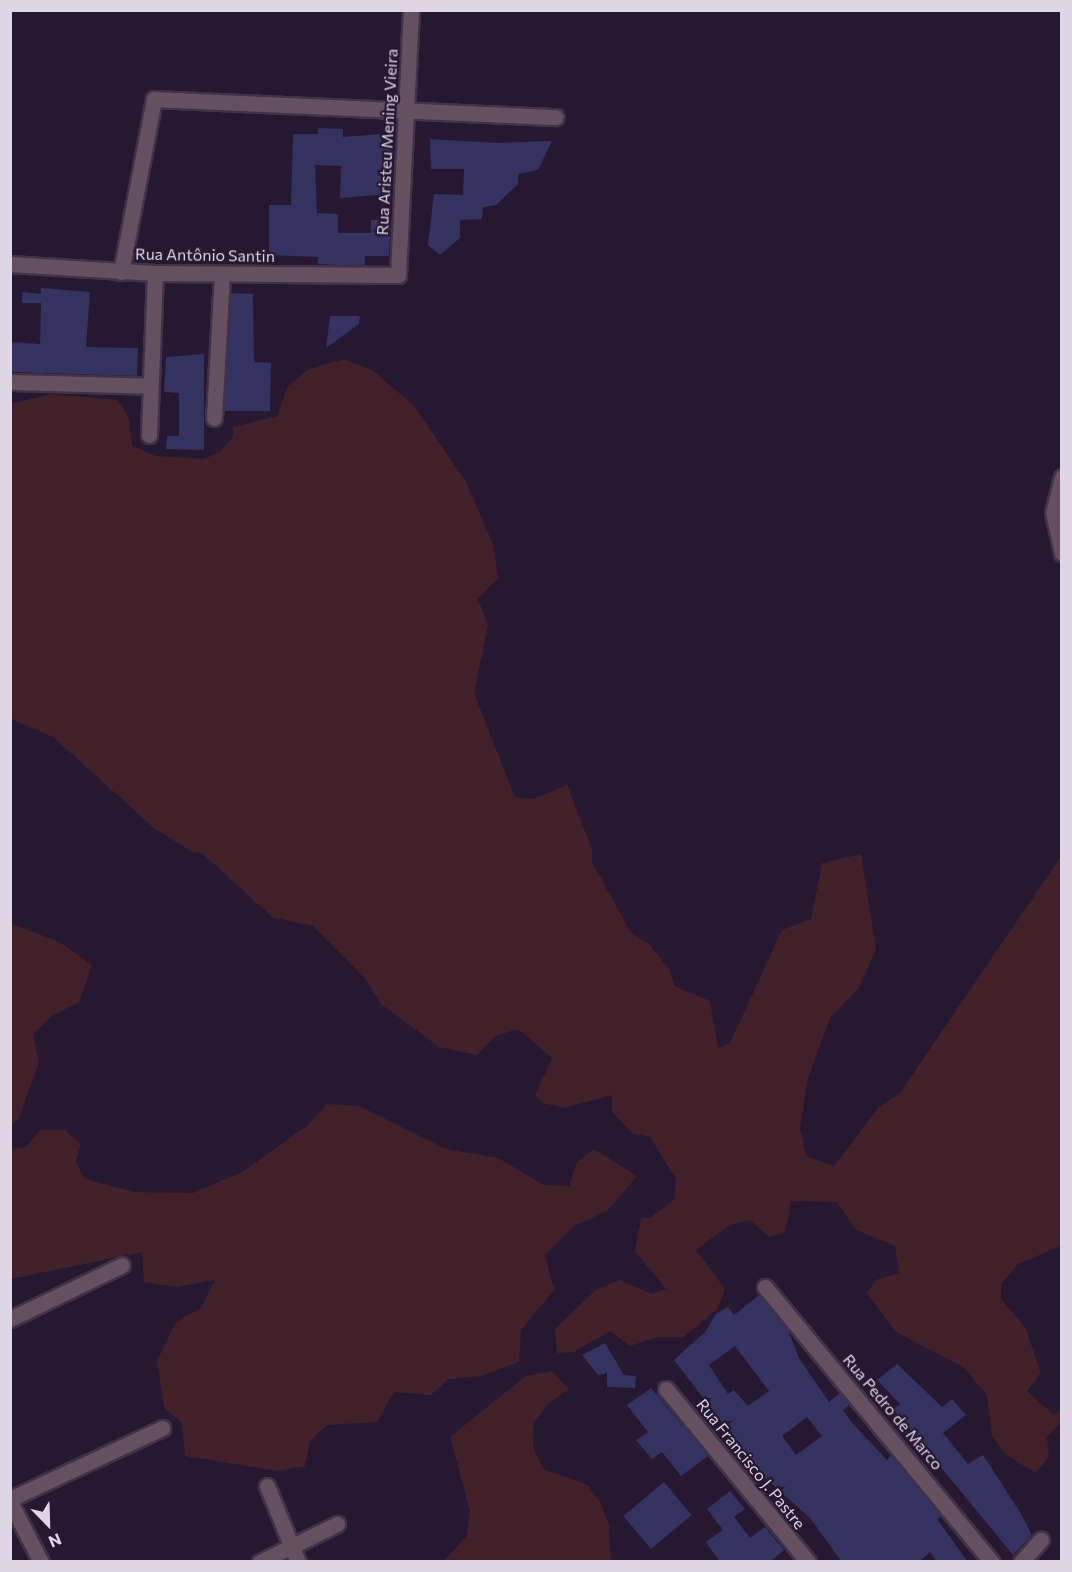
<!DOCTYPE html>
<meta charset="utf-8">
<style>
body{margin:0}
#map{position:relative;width:1072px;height:1572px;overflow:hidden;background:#261830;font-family:Commissioner,sans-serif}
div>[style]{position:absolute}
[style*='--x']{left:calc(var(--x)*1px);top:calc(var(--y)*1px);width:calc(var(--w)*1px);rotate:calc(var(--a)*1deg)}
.green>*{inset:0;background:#422029}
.building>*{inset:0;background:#343260;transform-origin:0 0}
.roads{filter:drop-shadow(2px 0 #403249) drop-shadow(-2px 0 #403249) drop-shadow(0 2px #403249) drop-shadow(0 -2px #403249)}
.minor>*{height:15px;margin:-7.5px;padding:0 7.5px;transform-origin:7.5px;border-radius:7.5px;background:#65505f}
span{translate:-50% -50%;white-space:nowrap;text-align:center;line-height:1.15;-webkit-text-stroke:4.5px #261830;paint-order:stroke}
.street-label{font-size:16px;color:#ded5e5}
.frame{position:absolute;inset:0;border:12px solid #ded5e5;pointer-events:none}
.north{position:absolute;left:18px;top:1494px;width:60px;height:60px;-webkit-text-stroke:4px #261830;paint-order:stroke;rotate:157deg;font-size:16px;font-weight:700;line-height:24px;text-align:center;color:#ded5e5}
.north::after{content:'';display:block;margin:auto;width:21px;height:27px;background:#ded5e5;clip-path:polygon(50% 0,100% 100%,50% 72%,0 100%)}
</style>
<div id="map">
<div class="green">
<div style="clip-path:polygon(344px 359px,372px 370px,413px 405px,465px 480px,493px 544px,498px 578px,478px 599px,488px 625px,474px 693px,515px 797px,533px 799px,567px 785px,592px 849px,592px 862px,631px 933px,649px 944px,670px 970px,674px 986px,710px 1001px,718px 1048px,730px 1043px,782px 930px,811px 919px,822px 863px,861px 854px,876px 950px,858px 989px,830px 1018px,808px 1078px,800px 1129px,806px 1156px,834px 1166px,879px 1107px,900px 1093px,1061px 856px,1061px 1246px,1018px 1264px,1001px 1284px,1001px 1299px,1025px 1327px,1041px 1373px,1027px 1391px,1054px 1415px,1061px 1410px,1061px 1422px,1047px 1437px,1049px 1457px,1035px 1473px,1005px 1454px,992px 1436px,987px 1395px,963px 1367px,896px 1332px,867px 1293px,876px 1280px,899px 1273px,895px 1246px,856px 1230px,837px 1202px,791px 1201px,785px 1233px,769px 1237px,750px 1220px,729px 1225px,696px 1250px,725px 1289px,717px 1309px,684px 1337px,657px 1337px,630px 1346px,610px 1331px,574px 1352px,557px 1353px,555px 1329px,597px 1289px,620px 1280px,652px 1294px,666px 1289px,635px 1251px,641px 1218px,650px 1218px,674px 1200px,676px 1179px,650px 1137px,632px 1133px,612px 1112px,612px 1095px,564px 1108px,543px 1103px,535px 1095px,552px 1058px,518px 1029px,495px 1036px,477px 1055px,439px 1047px,381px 1004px,367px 981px,313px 926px,272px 917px,202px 853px,192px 852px,154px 828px,53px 737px,11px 719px,11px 404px,50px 394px,118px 400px,129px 419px,132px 446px,156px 456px,204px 459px,220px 452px,233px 437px,233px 427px,277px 416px,288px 386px,309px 369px)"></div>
<div style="clip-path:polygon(10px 923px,59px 942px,92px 965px,79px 1002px,50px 1017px,33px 1034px,39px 1062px,19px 1118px,11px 1126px)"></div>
<div style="clip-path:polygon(327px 1104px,359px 1106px,446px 1149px,498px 1158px,544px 1185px,569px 1186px,577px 1162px,594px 1149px,637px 1176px,607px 1211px,574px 1226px,545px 1255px,554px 1290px,521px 1330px,519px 1362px,481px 1376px,448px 1379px,431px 1395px,394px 1392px,377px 1422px,327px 1425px,310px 1441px,305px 1466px,277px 1471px,185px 1456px,182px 1423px,164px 1407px,157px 1361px,176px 1322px,201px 1308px,215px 1280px,176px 1287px,144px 1282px,142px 1252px,11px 1279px,11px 1149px,26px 1147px,40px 1130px,65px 1130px,81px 1144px,76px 1162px,85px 1179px,134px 1192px,193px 1193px,242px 1172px,308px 1125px)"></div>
<div style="clip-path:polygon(552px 1371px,569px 1389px,549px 1403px,534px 1422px,533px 1447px,543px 1469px,588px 1485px,600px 1502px,609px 1525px,611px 1561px,444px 1561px,467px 1535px,470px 1511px,450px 1437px,526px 1376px)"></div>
</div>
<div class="building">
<div style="clip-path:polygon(318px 128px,343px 129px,343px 137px,381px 134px,381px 145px,392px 145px,391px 194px,340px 198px,341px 166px,315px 165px,317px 213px,338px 214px,338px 233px,371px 233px,371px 220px,391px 220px,389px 256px,365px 256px,365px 265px,338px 265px,318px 264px,318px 257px,269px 255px,269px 205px,291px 205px,293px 134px,318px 134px)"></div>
<div style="clip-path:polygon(430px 139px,497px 143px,552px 141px,538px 170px,518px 174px,518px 184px,496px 205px,483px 207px,482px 219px,460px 220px,460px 238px,440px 255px,428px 245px,434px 194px,463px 195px,464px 169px,431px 169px)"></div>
<div style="clip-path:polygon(41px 288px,90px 292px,86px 347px,138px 348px,137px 376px,10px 372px,10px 342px,40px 344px,41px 303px,22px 303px,22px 292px,41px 294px)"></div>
<div style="clip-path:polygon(231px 293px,253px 294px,254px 362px,271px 363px,270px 411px,224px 411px)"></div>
<div style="clip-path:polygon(330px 316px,360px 316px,359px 324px,326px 348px)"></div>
<div style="clip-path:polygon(204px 354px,204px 450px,166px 449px,167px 436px,179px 436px,179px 393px,164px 392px,166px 357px)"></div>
<div style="clip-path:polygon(evenodd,759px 1295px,788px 1330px,799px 1358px,829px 1402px,840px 1393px,849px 1405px,843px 1410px,853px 1424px,887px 1460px,891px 1456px,941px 1516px,937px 1519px,968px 1562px,937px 1562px,930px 1552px,919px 1562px,842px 1562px,810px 1518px,764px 1477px,674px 1360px,705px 1332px,716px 1314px,728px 1307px,734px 1315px,759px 1295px,735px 1346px,769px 1391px,748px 1406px,734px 1390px,728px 1394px,709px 1365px,735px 1346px,759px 1295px,807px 1417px,822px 1436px,796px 1455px,782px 1436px,807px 1417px)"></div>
<div style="clip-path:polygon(605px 1343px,624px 1375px,636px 1376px,635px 1388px,607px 1387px,607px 1373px,598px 1375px,582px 1355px)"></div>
<div style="clip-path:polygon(897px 1364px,942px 1407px,952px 1399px,966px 1415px,943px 1433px,968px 1464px,983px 1455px,1020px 1512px,1032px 1535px,1013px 1555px,893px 1409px,900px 1404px,877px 1380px)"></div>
<div style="clip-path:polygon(651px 1388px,708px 1456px,681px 1476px,662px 1452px,652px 1459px,636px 1440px,648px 1432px,627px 1405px)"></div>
<div style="left:664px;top:1482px;width:43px;height:53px;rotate:50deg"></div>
<div style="clip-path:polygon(730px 1491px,745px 1509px,734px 1517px,750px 1538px,765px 1527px,784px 1550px,769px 1562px,720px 1562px,706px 1542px,723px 1530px,707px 1509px)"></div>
</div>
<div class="roads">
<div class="minor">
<div style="--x:10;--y:264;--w:145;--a:3.6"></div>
<div style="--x:155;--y:273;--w:243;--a:0.5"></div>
<div style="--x:398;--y:275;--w:265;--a:-87.2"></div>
<div style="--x:121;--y:272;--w:176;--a:-79.2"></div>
<div style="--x:154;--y:99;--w:402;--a:2.6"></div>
<div style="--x:10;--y:382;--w:140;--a:1.6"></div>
<div style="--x:214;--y:418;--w:144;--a:-86.8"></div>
<div style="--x:149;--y:435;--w:162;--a:-87.9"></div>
<div style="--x:1062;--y:477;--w:36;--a:104"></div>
<div style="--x:1053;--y:512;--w:42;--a:77.6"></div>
<div style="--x:765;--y:1287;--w:357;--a:50.5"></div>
<div style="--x:10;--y:1319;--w:124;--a:-25.7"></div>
<div style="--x:666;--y:1389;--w:224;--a:50.6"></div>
<div style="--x:267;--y:1486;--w:82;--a:67.8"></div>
<div style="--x:10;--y:1499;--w:168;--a:-25"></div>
<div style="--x:10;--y:1502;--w:68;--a:62.7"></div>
<div style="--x:260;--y:1562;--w:86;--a:-26.3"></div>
<div style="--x:1021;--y:1562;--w:30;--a:-48"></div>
</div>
</div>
<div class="street-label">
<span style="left:387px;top:142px;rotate:-87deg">Rua Aristeu Mening Vieira</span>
<span style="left:205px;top:255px;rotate:1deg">Rua Antônio Santin</span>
<span style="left:893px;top:1412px;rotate:50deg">Rua Pedro de Marco</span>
<span style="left:751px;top:1464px;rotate:51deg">Rua Francisco J. Pastre</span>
</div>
<div class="frame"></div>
<div class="north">N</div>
</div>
